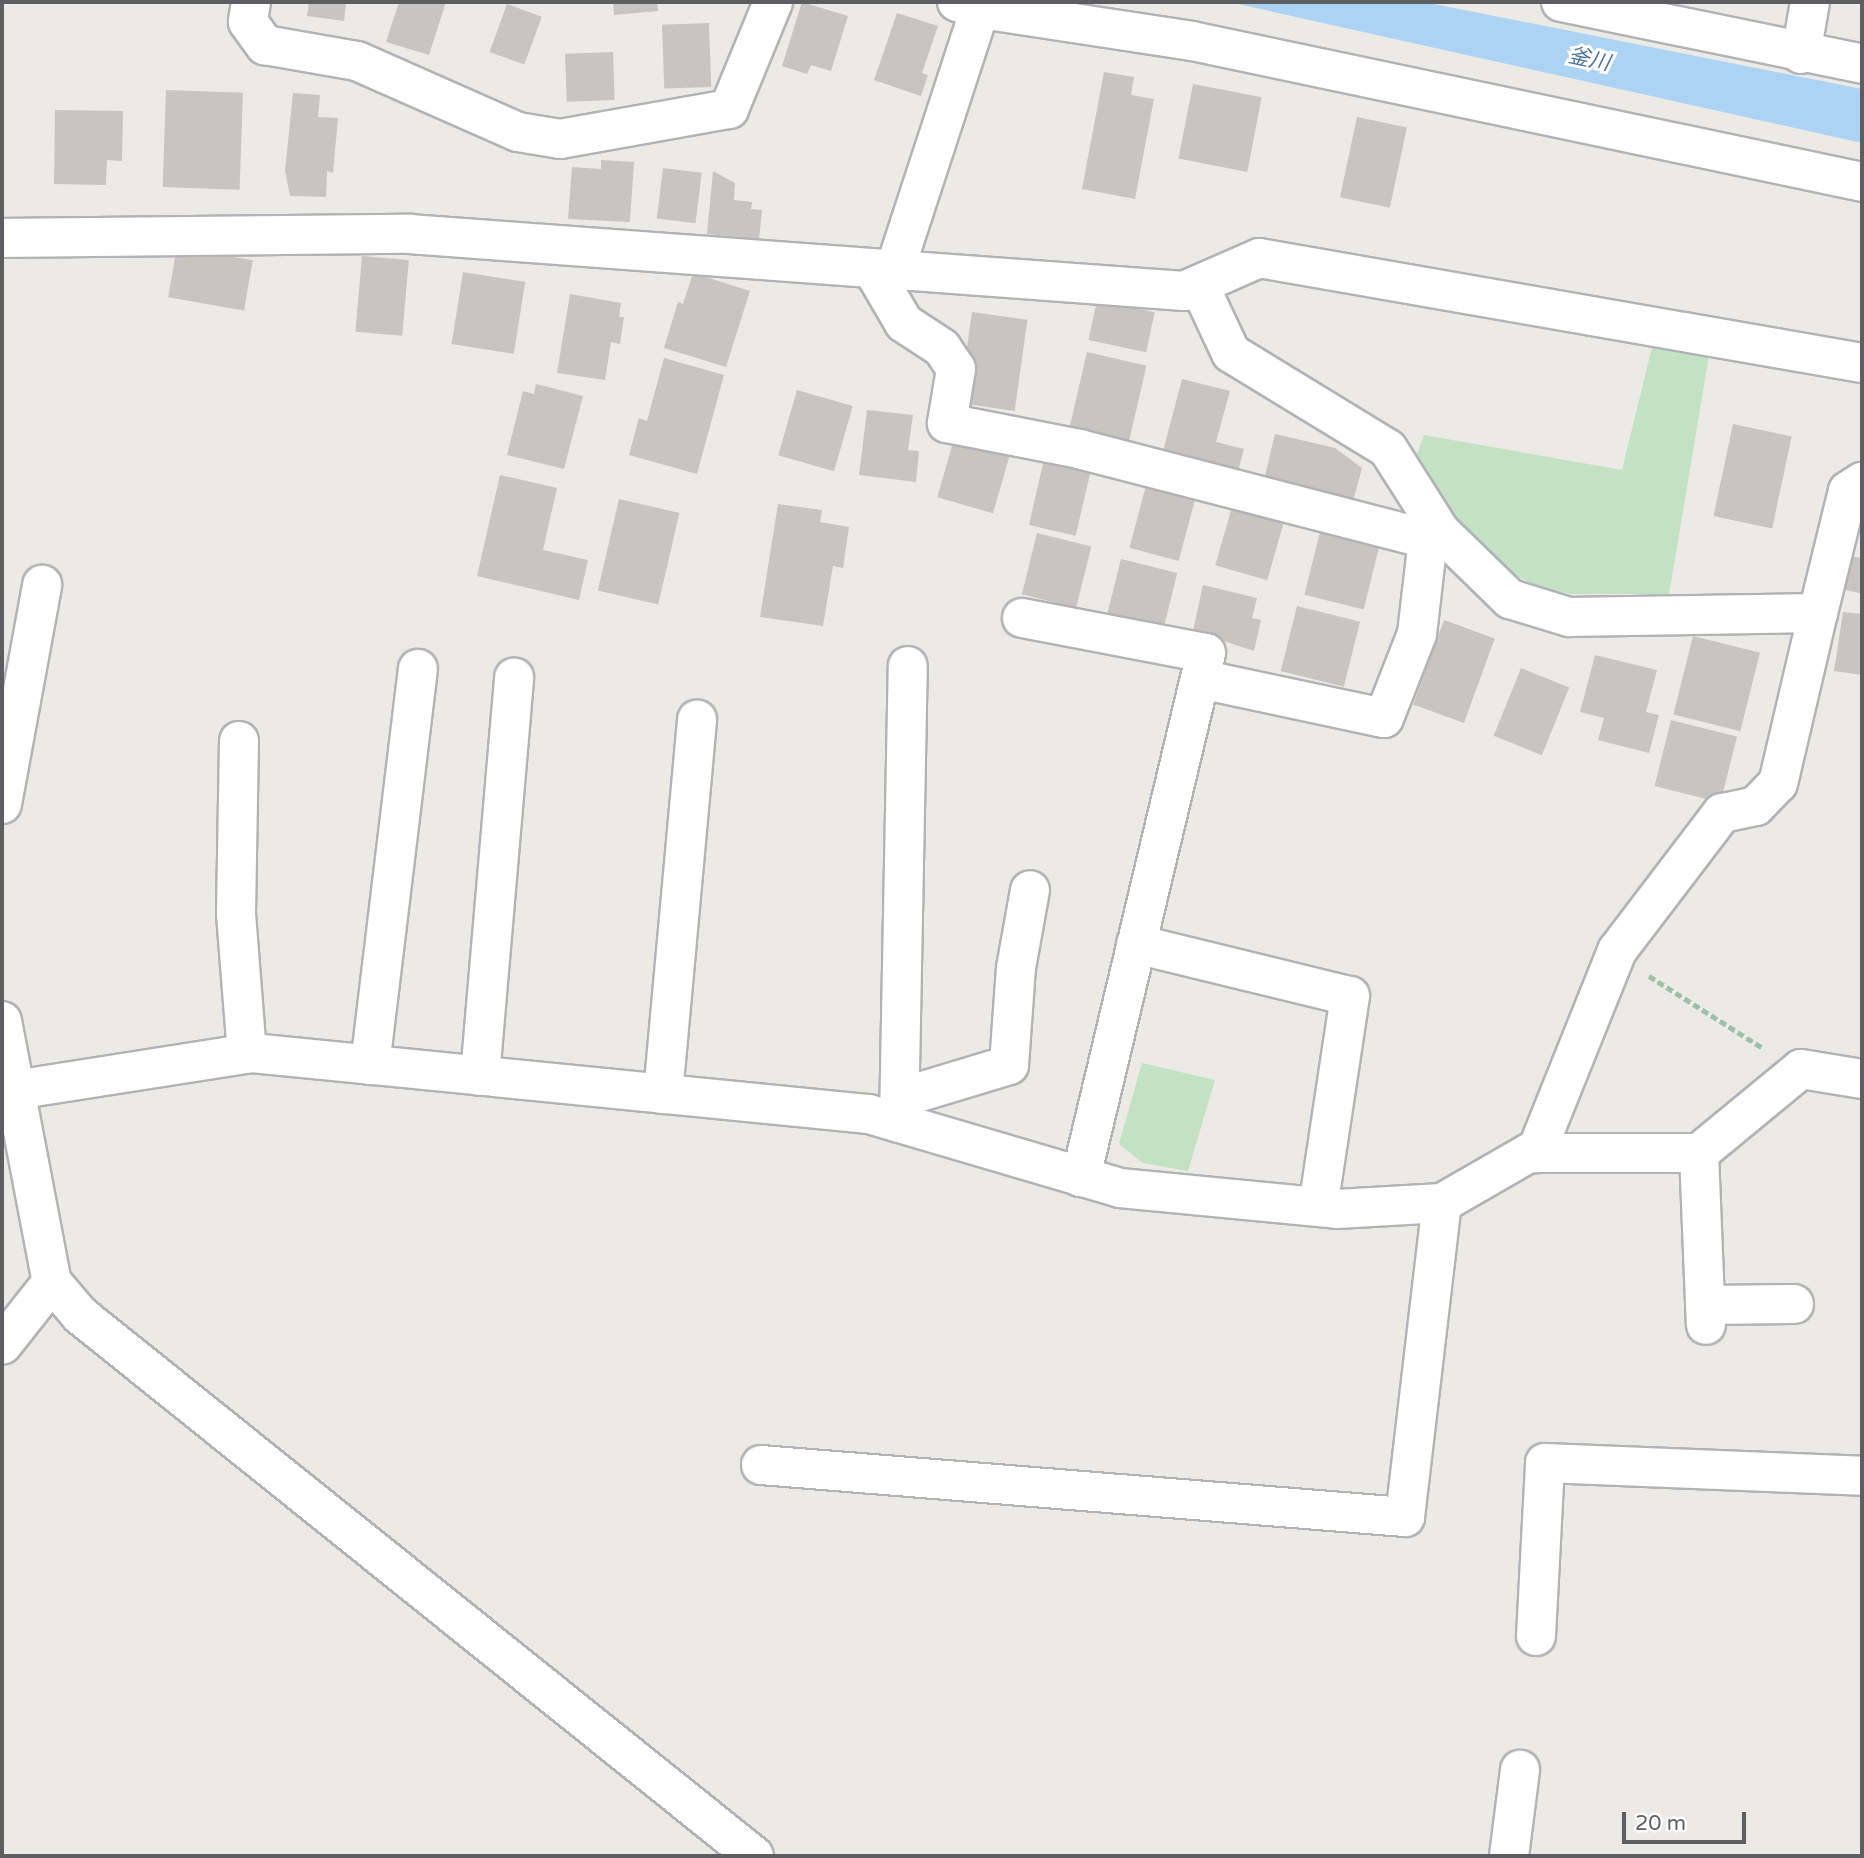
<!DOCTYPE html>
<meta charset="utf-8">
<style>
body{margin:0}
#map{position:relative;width:1864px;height:1858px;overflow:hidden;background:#eceae4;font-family:"Varela Round","Noto Sans JP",sans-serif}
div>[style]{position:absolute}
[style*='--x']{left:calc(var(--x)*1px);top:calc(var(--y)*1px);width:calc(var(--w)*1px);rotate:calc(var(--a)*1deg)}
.green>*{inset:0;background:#c3e1c3}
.water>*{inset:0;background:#acd3f4}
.building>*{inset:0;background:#c8c5c0;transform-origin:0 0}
.path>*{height:4.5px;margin-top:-2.25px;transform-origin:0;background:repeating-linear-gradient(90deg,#9dc1a8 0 7px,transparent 0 10.5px)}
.roads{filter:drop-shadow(2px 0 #b1b3b7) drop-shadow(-2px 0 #b1b3b7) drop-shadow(0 2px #b1b3b7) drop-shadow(0 -2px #b1b3b7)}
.minor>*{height:38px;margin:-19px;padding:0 19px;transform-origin:19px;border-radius:19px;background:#fff}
span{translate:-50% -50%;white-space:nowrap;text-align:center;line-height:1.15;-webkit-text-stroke:6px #fff;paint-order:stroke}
.water-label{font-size:21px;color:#4c75a3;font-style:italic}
.frame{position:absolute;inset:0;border:4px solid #5c5e62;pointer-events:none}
.scale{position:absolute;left:1622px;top:1812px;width:124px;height:32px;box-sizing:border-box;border:4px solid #5c5e62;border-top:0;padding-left:9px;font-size:21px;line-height:24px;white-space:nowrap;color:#5c5e62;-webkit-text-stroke:5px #fff;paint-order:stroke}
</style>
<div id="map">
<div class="green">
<div style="clip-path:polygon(1654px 339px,1710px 350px,1669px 594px,1571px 594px,1541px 588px,1498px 567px,1458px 529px,1414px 463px,1424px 435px,1622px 470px)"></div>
<div style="clip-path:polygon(1142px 1063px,1215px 1080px,1188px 1171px,1143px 1163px,1119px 1144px)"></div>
</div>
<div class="water">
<div style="clip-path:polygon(1229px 2px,1424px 2px,1862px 89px,1862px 143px)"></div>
</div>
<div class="building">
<div style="clip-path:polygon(309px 2px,346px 2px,344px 21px,307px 16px)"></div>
<div style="clip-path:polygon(399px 2px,446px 2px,429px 55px,386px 42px)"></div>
<div style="clip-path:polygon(613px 2px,657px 2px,658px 11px,614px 15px)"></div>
<div style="clip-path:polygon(802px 2px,848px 16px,831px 71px,811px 65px,807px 74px,782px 66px)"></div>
<div style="left:507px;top:4px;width:37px;height:51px;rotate:20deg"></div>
<div style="clip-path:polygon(897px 13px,938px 26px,922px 73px,928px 75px,921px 96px,874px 80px)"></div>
<div style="left:709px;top:23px;width:64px;height:47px;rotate:88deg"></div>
<div style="left:613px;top:52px;width:48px;height:48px;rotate:88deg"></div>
<div style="clip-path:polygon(1104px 72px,1134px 77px,1131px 95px,1154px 99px,1135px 199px,1082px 189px)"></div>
<div style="left:1193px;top:84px;width:70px;height:76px;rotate:11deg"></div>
<div style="left:166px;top:90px;width:77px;height:97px;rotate:2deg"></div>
<div style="clip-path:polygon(293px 93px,320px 95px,318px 117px,338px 118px,333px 173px,327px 171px,326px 197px,290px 196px,285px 171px)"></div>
<div style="clip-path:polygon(55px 110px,123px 111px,122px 161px,107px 160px,106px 185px,54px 184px)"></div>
<div style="left:1357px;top:117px;width:51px;height:82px;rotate:12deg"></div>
<div style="clip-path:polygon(601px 160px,634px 162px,630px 222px,568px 219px,572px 167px,601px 169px)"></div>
<div style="left:663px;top:168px;width:39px;height:51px;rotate:7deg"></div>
<div style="clip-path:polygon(713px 171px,735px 183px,734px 200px,752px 202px,751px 209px,762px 210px,759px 239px,707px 234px)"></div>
<div style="left:177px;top:247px;width:77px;height:51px;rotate:10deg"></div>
<div style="left:362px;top:256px;width:47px;height:76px;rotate:5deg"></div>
<div style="left:463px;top:272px;width:63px;height:73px;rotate:9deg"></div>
<div style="clip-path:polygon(693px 273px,750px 291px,726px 367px,664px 348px,678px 302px,683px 304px)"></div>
<div style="clip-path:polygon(570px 294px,621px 303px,619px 317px,624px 317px,620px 344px,611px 342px,605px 380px,557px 373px)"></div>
<div style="left:1097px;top:300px;width:59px;height:41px;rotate:12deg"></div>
<div style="left:972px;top:312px;width:56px;height:92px;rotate:8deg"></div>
<div style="left:1087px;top:352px;width:61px;height:87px;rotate:13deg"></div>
<div style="clip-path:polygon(664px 358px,724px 375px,697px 474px,629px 455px,639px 418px,647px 421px)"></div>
<div style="clip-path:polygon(1182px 379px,1230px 391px,1216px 442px,1244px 449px,1237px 475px,1162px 455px)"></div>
<div style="clip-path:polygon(536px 384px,583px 396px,564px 469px,507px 455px,523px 391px,534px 394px)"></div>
<div style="left:797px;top:390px;width:58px;height:68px;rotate:16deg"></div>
<div style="clip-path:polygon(867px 410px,913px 415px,908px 450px,919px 451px,916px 482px,859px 475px)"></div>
<div style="left:1733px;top:424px;width:60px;height:94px;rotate:12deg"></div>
<div style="left:956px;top:432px;width:58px;height:68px;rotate:16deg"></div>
<div style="clip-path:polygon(1275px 434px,1335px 448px,1362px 468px,1352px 505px,1263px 484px)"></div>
<div style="left:1046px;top:451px;width:48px;height:76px;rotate:13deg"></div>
<div style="clip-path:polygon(500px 475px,557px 488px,543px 550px,588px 560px,579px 600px,477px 576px)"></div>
<div style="left:1147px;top:482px;width:51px;height:68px;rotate:15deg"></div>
<div style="left:619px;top:499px;width:62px;height:94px;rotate:13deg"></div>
<div style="left:1234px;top:500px;width:54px;height:68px;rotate:16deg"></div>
<div style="clip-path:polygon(778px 504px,822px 510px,820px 522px,849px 527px,843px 568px,833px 566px,823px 626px,760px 617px)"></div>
<div style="left:1323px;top:520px;width:61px;height:77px;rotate:14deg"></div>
<div style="left:1037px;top:533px;width:56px;height:63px;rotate:14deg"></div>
<div style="clip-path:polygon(1850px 556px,1862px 558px,1862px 594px,1843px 589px)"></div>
<div style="left:1121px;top:559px;width:58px;height:56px;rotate:14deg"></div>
<div style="clip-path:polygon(1203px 585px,1257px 598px,1252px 618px,1261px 620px,1254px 651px,1193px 631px)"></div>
<div style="left:1297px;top:606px;width:65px;height:67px;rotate:14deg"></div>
<div style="clip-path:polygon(1843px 612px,1862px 614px,1862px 675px,1834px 671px)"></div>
<div style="left:1444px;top:620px;width:54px;height:90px;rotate:20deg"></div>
<div style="left:1693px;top:636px;width:69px;height:81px;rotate:14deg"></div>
<div style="clip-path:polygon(1595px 655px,1657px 670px,1646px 712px,1659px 715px,1649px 753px,1598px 740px,1604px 718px,1580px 712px)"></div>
<div style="left:1521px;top:668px;width:52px;height:73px;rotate:22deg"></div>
<div style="left:1671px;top:720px;width:68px;height:68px;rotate:14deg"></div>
</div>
<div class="path">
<div style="--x:1649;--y:976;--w:135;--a:32.3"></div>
</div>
<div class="roads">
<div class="minor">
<div style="--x:251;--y:2;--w:20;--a:99"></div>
<div style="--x:248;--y:22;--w:29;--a:54"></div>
<div style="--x:265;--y:45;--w:93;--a:9.9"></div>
<div style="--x:357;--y:61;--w:176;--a:23.8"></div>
<div style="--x:518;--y:132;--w:43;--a:9.5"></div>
<div style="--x:560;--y:139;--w:172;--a:-10.1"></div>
<div style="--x:729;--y:109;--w:116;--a:-67.6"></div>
<div style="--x:957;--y:2;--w:25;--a:16"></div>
<div style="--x:981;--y:9;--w:213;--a:8.6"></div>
<div style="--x:1192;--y:41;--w:685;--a:11.88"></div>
<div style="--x:1561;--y:2;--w:307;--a:11.6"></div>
<div style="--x:1801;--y:54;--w:53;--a:-80.2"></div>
<div style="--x:2;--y:238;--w:407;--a:-0.6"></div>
<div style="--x:409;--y:234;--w:777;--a:4.21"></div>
<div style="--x:1184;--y:291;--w:82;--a:-23.7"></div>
<div style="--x:1259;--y:258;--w:612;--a:9.88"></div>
<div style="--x:873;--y:270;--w:61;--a:59.7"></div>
<div style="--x:904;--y:323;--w:45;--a:33.3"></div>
<div style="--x:942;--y:348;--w:25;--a:56"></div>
<div style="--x:956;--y:369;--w:55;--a:99.5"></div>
<div style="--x:947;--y:423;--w:135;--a:11.1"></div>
<div style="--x:1079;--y:449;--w:360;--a:14.5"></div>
<div style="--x:1428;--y:539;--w:14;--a:-34"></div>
<div style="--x:894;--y:272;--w:284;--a:-71.9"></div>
<div style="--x:1199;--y:285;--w:75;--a:64.8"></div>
<div style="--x:1231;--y:353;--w:184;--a:31.4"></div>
<div style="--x:1388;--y:449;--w:97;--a:57.6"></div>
<div style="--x:1440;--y:531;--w:98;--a:44.2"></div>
<div style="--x:1510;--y:599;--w:62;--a:17"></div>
<div style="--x:1569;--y:617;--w:249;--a:-0.9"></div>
<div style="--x:1818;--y:613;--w:175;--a:103.2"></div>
<div style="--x:1778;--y:783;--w:32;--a:134"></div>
<div style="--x:1756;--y:806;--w:35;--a:168"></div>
<div style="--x:1722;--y:813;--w:173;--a:127.3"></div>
<div style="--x:1617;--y:951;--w:218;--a:111.9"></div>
<div style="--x:1818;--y:613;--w:126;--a:-76.2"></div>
<div style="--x:1848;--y:491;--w:17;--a:-33"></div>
<div style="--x:1022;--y:618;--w:187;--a:10.8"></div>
<div style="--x:1206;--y:653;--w:539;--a:103.42"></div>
<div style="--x:1200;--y:679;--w:188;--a:12"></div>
<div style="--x:1384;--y:718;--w:90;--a:-68.6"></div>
<div style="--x:1417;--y:634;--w:96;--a:-83.4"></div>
<div style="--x:239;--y:741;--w:173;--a:91"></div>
<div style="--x:236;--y:914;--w:140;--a:85.5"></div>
<div style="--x:2;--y:804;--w:223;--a:-79.6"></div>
<div style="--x:1136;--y:944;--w:220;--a:13.7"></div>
<div style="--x:1350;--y:996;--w:213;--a:98.6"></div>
<div style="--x:2;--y:1021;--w:266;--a:79.2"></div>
<div style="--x:52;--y:1282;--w:80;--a:128.4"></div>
<div style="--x:370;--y:1065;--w:399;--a:-83.1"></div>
<div style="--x:480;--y:1076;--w:400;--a:-85.1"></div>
<div style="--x:2;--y:1092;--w:253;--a:-8.9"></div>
<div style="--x:252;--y:1053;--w:620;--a:5.65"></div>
<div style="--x:869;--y:1114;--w:262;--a:16.4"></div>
<div style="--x:1120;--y:1188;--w:218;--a:5.5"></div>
<div style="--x:1337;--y:1209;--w:105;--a:-3.3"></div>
<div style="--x:1442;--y:1203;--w:100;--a:-29.9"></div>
<div style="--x:1529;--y:1153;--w:170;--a:0"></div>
<div style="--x:1699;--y:1153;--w:132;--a:-39.5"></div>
<div style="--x:1801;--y:1069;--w:62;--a:9.3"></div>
<div style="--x:663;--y:1094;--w:376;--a:-84.8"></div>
<div style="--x:900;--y:1098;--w:114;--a:-16.8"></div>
<div style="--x:1009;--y:1065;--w:97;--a:-85.9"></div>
<div style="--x:1016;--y:968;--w:79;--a:-79.8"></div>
<div style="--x:899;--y:1123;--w:457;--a:-88.9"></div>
<div style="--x:1699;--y:1153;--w:172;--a:87.7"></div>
<div style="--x:52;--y:1282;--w:43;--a:49.7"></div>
<div style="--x:80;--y:1315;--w:864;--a:38.75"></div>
<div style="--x:1705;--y:1305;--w:89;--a:-0.6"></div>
<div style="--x:761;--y:1465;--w:646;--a:4.62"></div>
<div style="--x:1405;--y:1517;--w:316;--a:-83.3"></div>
<div style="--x:1536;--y:1636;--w:173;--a:-87"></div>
<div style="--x:1545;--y:1463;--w:317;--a:2.3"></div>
<div style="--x:1509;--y:1856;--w:87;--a:-82.7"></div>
</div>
</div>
<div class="water-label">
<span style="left:1589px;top:60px;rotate:12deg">釜川</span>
</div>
<div class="frame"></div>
<div class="scale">20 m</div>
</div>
